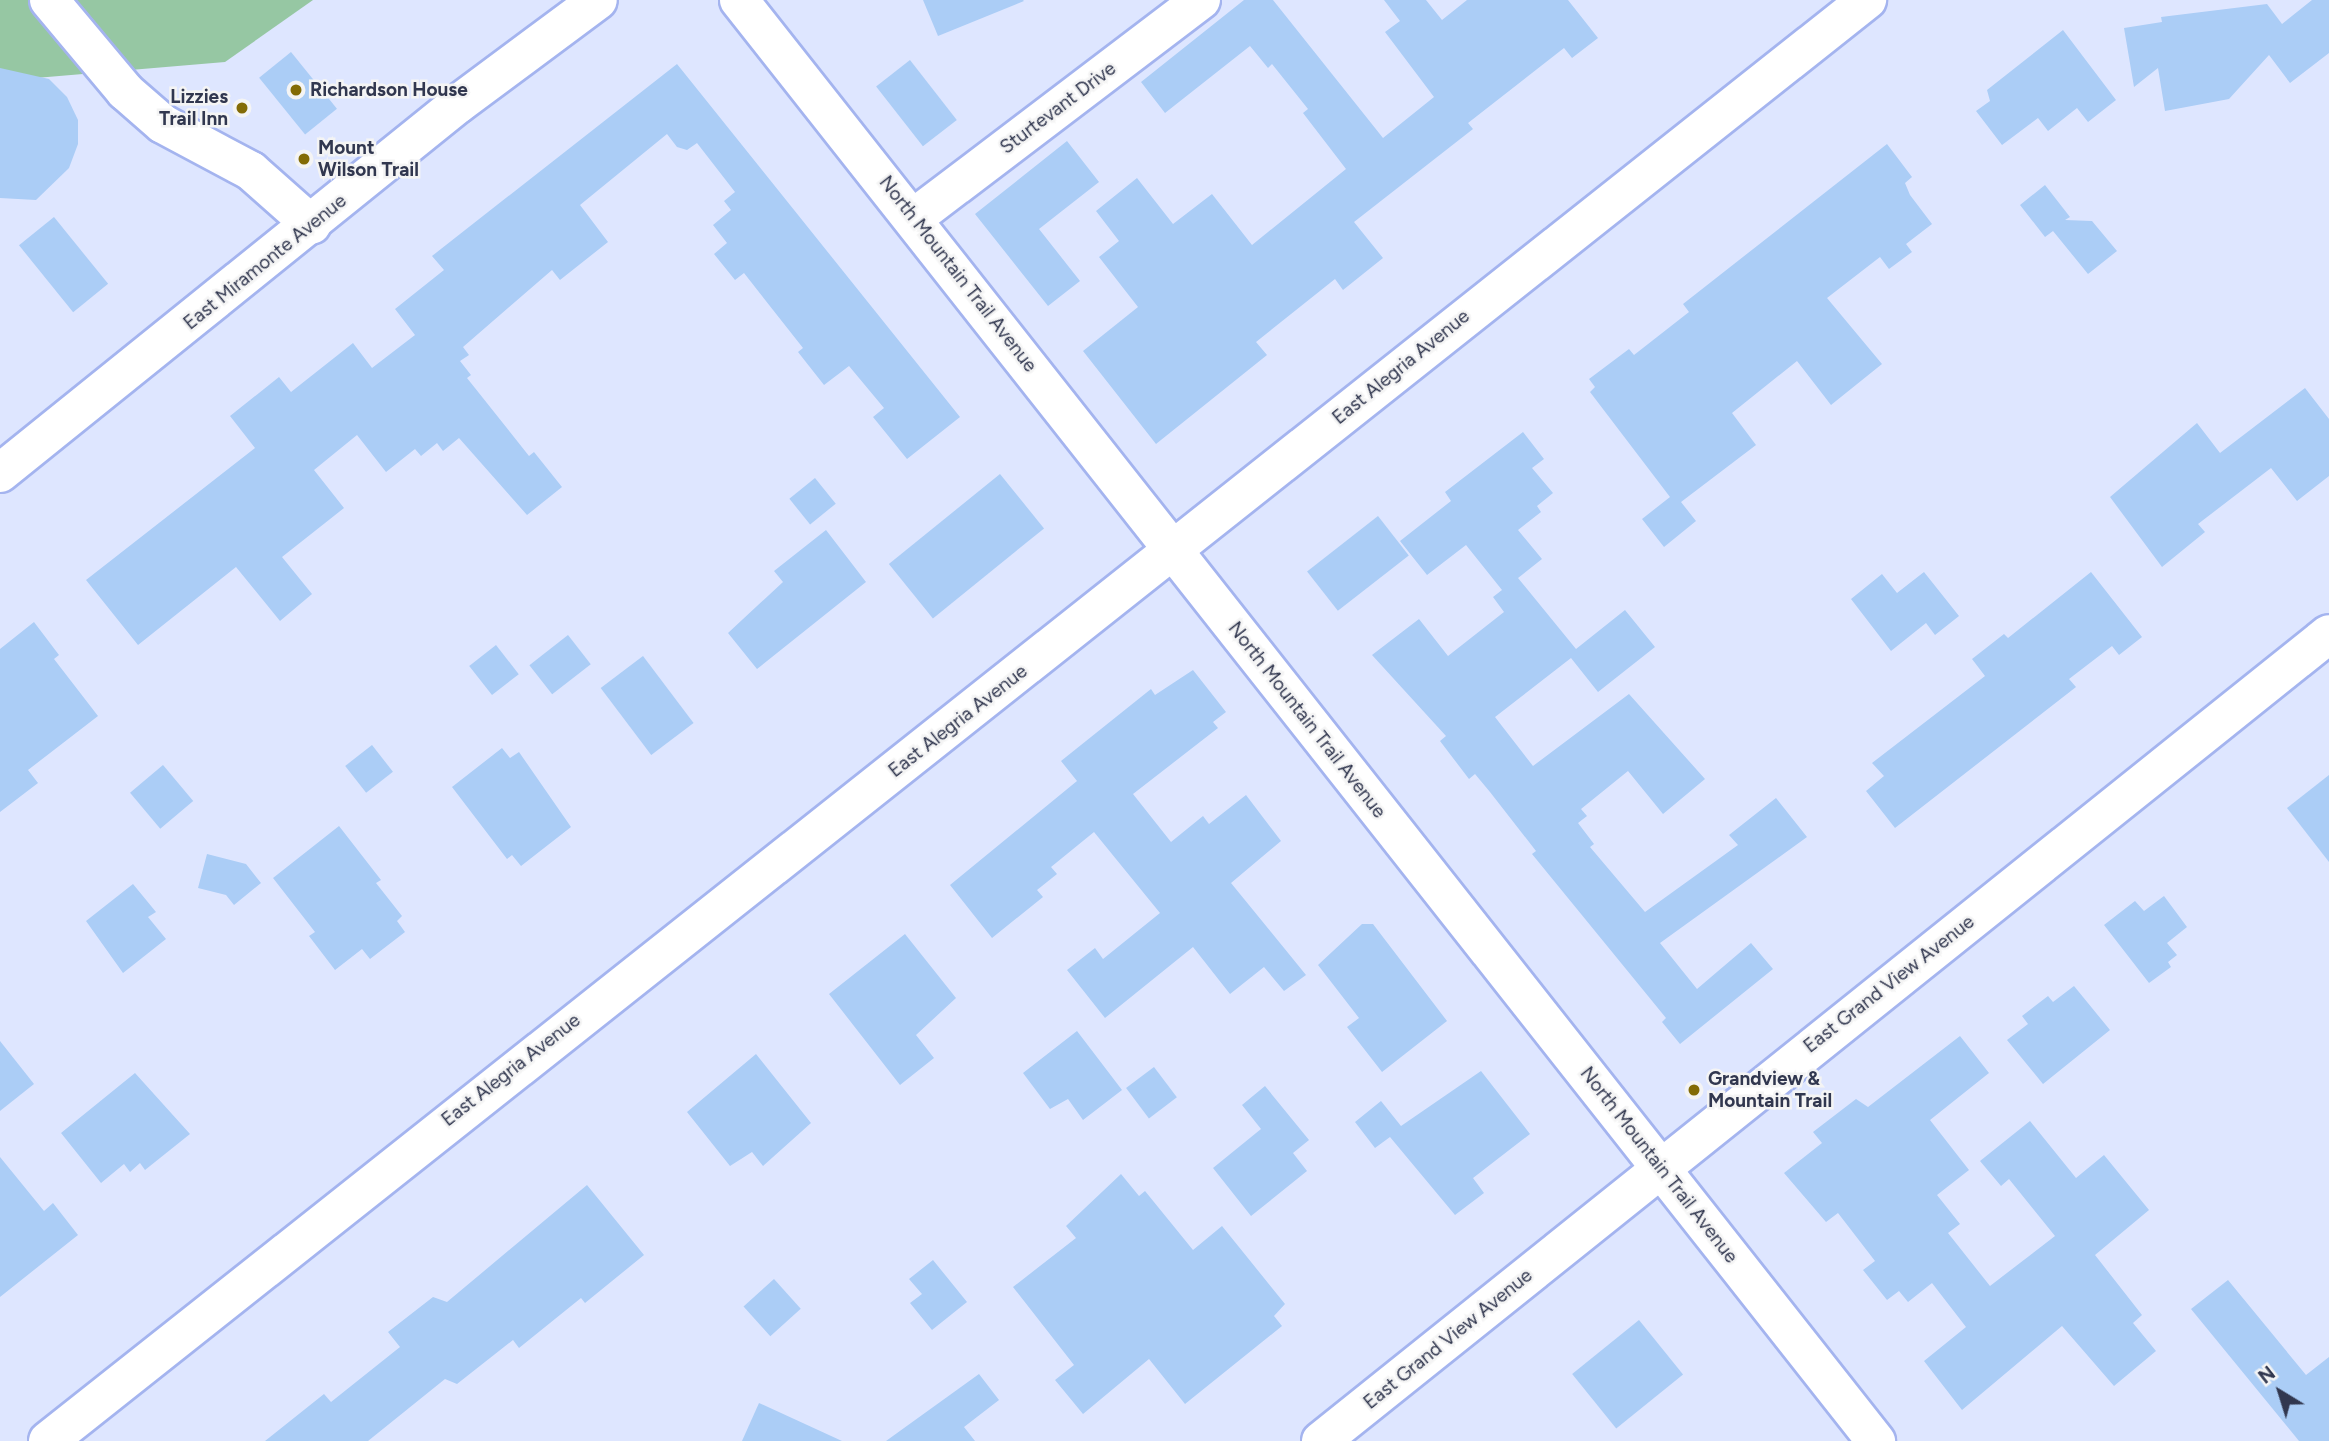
<!DOCTYPE html>
<style>
body{margin:0}
#map{position:relative;width:2329px;height:1441px;overflow:hidden;background:#dee6ff;font-family:Figtree,sans-serif}
div>[style]{position:absolute}
[style*='--x']{left:calc(var(--x)*1px);top:calc(var(--y)*1px);width:calc(var(--w)*1px);rotate:calc(var(--a)*1deg)}
.green>*{inset:0;background:#96c7a3}
.building>*{inset:0;background:#abcdf6;transform-origin:0 0}
.roads{filter:drop-shadow(2px 0 #a4b4ef) drop-shadow(-2px 0 #a4b4ef) drop-shadow(0 2px #a4b4ef) drop-shadow(0 -2px #a4b4ef)}
.street>*{height:38px;margin:-19px;padding:0 19px;transform-origin:19px;border-radius:19px;background:#fff}
.dots>*{width:19px;height:19px;translate:-50% -50%;box-sizing:border-box;border:4px solid #f4f4f4;border-radius:50%}
span{translate:-50% -50%;white-space:nowrap;text-align:center;line-height:1.15;-webkit-text-stroke:5px #f4f4f4;paint-order:stroke}
.poi-label{font-size:19px;color:#31374f;font-weight:700}
.left{translate:0 -50%;text-align:left}
.right{translate:-100% -50%;text-align:right}
.street-label{font-size:19px;color:#31374f}
.north{position:absolute;left:2245px;top:1357px;width:70px;height:70px;-webkit-text-stroke:5px #f4f4f4;paint-order:stroke;rotate:322deg;font-size:19px;font-weight:700;line-height:28px;text-align:center;color:#31374f}
.north::after{content:'';display:block;margin:auto;width:24px;height:32px;background:#31374f;clip-path:polygon(50% 0,100% 100%,50% 72%,0 100%)}
</style>
<div id="map">
<div class="green">
<div style="clip-path:polygon(0 0,313px 0,225px 62px,0 81px)"></div>
</div>
<div class="building">
<div style="clip-path:polygon(923px 0,1023px 0,1024px 1px,938px 36px)"></div>
<div style="clip-path:polygon(1244px 0,1273px 0,1383px 138px,1434px 97px,1385px 32px,1400px 21px,1384px 0,1426px 0,1442px 20px,1467px 0,1568px 0,1598px 38px,1572px 58px,1564px 48px,1468px 123px,1473px 129px,1354px 222px,1383px 258px,1343px 290px,1335px 279px,1256px 342px,1267px 355px,1156px 444px,1083px 351px,1138px 307px,1099px 257px,1119px 241px,1096px 211px,1137px 178px,1173px 224px,1212px 194px,1252px 245px,1346px 169px,1303px 113px,1308px 109px,1272px 64px,1268px 68px,1250px 46px,1165px 113px,1141px 82px)"></div>
<div style="clip-path:polygon(2312px 0,2329px 0,2329px 53px,2290px 83px,2269px 55px,2229px 99px,2165px 111px,2158px 68px,2134px 87px,2124px 28px,2162px 22px,2161px 17px,2267px 4px,2282px 24px)"></div>
<div style="clip-path:polygon(2063px 30px,2116px 100px,2088px 122px,2077px 108px,2048px 131px,2038px 118px,2002px 145px,1976px 111px,1990px 101px,1987px 90px)"></div>
<div style="left:291px;top:52px;width:73px;height:41px;rotate:51deg"></div>
<div style="left:910px;top:60px;width:76px;height:43px;rotate:52deg"></div>
<div style="clip-path:polygon(677px 64px,960px 417px,907px 459px,873px 417px,884px 408px,849px 366px,824px 385px,798px 352px,803px 348px,744px 273px,735px 280px,714px 254px,727px 243px,713px 225px,731px 210px,724px 201px,735px 192px,697px 143px,687px 150px,677px 147px,667px 134px,580px 205px,608px 242px,560px 280px,552px 270px,463px 347px,469px 355px,460px 361px,471px 375px,467px 378px,529px 456px,534px 452px,562px 487px,527px 515px,459px 438px,443px 451px,437px 443px,421px 456px,415px 449px,386px 472px,357px 435px,314px 470px,344px 508px,282px 557px,312px 594px,280px 621px,236px 567px,138px 645px,86px 580px,255px 448px,230px 416px,279px 377px,291px 392px,353px 343px,372px 368px,415px 335px,395px 309px,444px 270px,432px 256px)"></div>
<div style="clip-path:polygon(0 68px,49px 79px,67px 97px,78px 120px,78px 144px,69px 168px,36px 200px,0 198px)"></div>
<div style="clip-path:polygon(1067px 141px,1099px 182px,1039px 229px,1080px 281px,1048px 306px,975px 214px)"></div>
<div style="clip-path:polygon(1887px 144px,1912px 177px,1905px 183px,1910px 195px,1932px 224px,1906px 244px,1912px 252px,1889px 269px,1880px 257px,1827px 298px,1882px 364px,1831px 405px,1797px 361px,1732px 413px,1756px 445px,1681px 502px,1696px 521px,1664px 547px,1642px 519px,1670px 497px,1590px 392px,1595px 387px,1589px 379px,1629px 349px,1634px 355px,1689px 312px,1683px 304px)"></div>
<div style="clip-path:polygon(2045px 185px,2070px 217px,2065px 220px,2092px 221px,2117px 251px,2088px 274px,2053px 231px,2045px 237px,2020px 205px)"></div>
<div style="left:54px;top:217px;width:86px;height:45px;rotate:51deg"></div>
<div style="clip-path:polygon(2305px 388px,2329px 419px,2329px 476px,2297px 501px,2271px 468px,2198px 524px,2205px 532px,2162px 567px,2110px 497px,2197px 423px,2220px 453px)"></div>
<div style="clip-path:polygon(1523px 432px,1544px 459px,1532px 468px,1553px 493px,1537px 506px,1541px 512px,1518px 530px,1542px 559px,1518px 578px,1576px 649px,1625px 610px,1655px 647px,1598px 692px,1571px 658px,1495px 717px,1533px 766px,1629px 694px,1705px 779px,1663px 814px,1628px 771px,1581px 809px,1587px 816px,1578px 823px,1594px 844px,1590px 847px,1645px 912px,1738px 845px,1729px 835px,1776px 798px,1807px 837px,1660px 943px,1697px 989px,1751px 943px,1773px 969px,1680px 1044px,1662px 1022px,1666px 1018px,1532px 854px,1536px 851px,1490px 792px,1475px 774px,1469px 779px,1440px 741px,1446px 736px,1372px 655px,1419px 619px,1448px 656px,1504px 612px,1493px 597px,1502px 590px,1466px 545px,1427px 575px,1400px 541px,1451px 501px,1445px 492px)"></div>
<div style="left:1000px;top:474px;width:70px;height:143px;rotate:51deg"></div>
<div style="left:815px;top:478px;width:33px;height:33px;rotate:51deg"></div>
<div style="left:1378px;top:516px;width:50px;height:90px;rotate:52deg"></div>
<div style="clip-path:polygon(826px 530px,866px 582px,757px 669px,728px 633px,783px 582px,774px 571px)"></div>
<div style="clip-path:polygon(1924px 572px,1959px 616px,1935px 635px,1926px 623px,1891px 651px,1851px 599px,1882px 574px,1897px 593px)"></div>
<div style="clip-path:polygon(2091px 572px,2142px 637px,2119px 655px,2112px 646px,2069px 679px,2076px 687px,1895px 828px,1866px 791px,1884px 776px,1872px 763px,1985px 676px,1972px 659px,2004px 634px,2008px 638px)"></div>
<div style="clip-path:polygon(34px 622px,59px 655px,54px 659px,98px 716px,28px 770px,38px 783px,0 812px,0 649px)"></div>
<div style="left:568px;top:635px;width:37px;height:49px;rotate:52deg"></div>
<div style="left:496px;top:645px;width:37px;height:34px;rotate:52deg"></div>
<div style="left:643px;top:656px;width:84px;height:53px;rotate:53deg"></div>
<div style="clip-path:polygon(1193px 670px,1226px 712px,1213px 722px,1218px 728px,1133px 794px,1171px 842px,1203px 816px,1209px 824px,1246px 795px,1281px 841px,1231px 883px,1306px 975px,1284px 991px,1264px 967px,1230px 994px,1193px 947px,1105px 1018px,1067px 970px,1095px 948px,1103px 959px,1160px 913px,1094px 832px,1051px 867px,1057px 874px,1037px 890px,1043px 897px,992px 938px,950px 885px,1077px 781px,1061px 761px,1151px 689px,1155px 695px)"></div>
<div style="left:372px;top:745px;width:34px;height:34px;rotate:52deg"></div>
<div style="clip-path:polygon(502px 748px,510px 758px,519px 752px,571px 827px,521px 866px,512px 855px,507px 859px,452px 787px)"></div>
<div style="left:163px;top:765px;width:47px;height:43px;rotate:50deg"></div>
<div style="clip-path:polygon(2329px 775px,2329px 862px,2287px 808px)"></div>
<div style="clip-path:polygon(339px 826px,381px 880px,376px 883px,402px 916px,397px 921px,405px 932px,370px 959px,362px 949px,335px 970px,309px 936px,315px 932px,273px 878px)"></div>
<div style="clip-path:polygon(207px 854px,246px 864px,261px 883px,234px 905px,226px 895px,198px 888px)"></div>
<div style="clip-path:polygon(133px 884px,156px 912px,148px 917px,166px 939px,123px 973px,86px 921px)"></div>
<div style="clip-path:polygon(2164px 896px,2187px 927px,2167px 943px,2177px 955px,2168px 962px,2171px 967px,2149px 983px,2104px 925px,2135px 901px,2144px 911px)"></div>
<div style="clip-path:polygon(1362px 924px,1373px 924px,1447px 1021px,1382px 1072px,1347px 1027px,1359px 1018px,1318px 965px)"></div>
<div style="clip-path:polygon(905px 934px,956px 998px,916px 1035px,934px 1058px,900px 1085px,829px 994px)"></div>
<div style="clip-path:polygon(2074px 986px,2110px 1030px,2043px 1084px,2007px 1040px,2028px 1024px,2022px 1016px,2048px 996px,2053px 1002px)"></div>
<div style="clip-path:polygon(1077px 1031px,1122px 1090px,1083px 1120px,1068px 1099px,1050px 1109px,1023px 1073px)"></div>
<div style="clip-path:polygon(1960px 1036px,1989px 1073px,1930px 1120px,1969px 1170px,1937px 1195px,1960px 1224px,1948px 1233px,1990px 1286px,2055px 1236px,2009px 1179px,2001px 1186px,1980px 1161px,2030px 1121px,2076px 1178px,2104px 1155px,2149px 1210px,2095px 1255px,2142px 1315px,2133px 1323px,2156px 1351px,2114px 1386px,2062px 1326px,1962px 1410px,1924px 1361px,1966px 1327px,1932px 1283px,1908px 1302px,1899px 1291px,1887px 1300px,1863px 1270px,1875px 1261px,1838px 1213px,1826px 1222px,1784px 1173px,1822px 1143px,1813px 1132px,1856px 1099px,1868px 1107px)"></div>
<div style="clip-path:polygon(0 1041px,34px 1084px,0 1111px)"></div>
<div style="clip-path:polygon(756px 1054px,811px 1123px,763px 1166px,752px 1152px,730px 1166px,687px 1112px)"></div>
<div style="left:1154px;top:1067px;width:38px;height:35px;rotate:53deg"></div>
<div style="clip-path:polygon(1481px 1071px,1530px 1134px,1473px 1178px,1484px 1193px,1455px 1215px,1390px 1137px,1375px 1148px,1355px 1122px,1381px 1101px,1401px 1126px)"></div>
<div style="clip-path:polygon(135px 1073px,190px 1134px,145px 1170px,140px 1163px,130px 1172px,124px 1164px,101px 1183px,61px 1133px)"></div>
<div style="clip-path:polygon(1265px 1086px,1309px 1140px,1293px 1153px,1307px 1171px,1251px 1216px,1213px 1168px,1261px 1129px,1242px 1105px)"></div>
<div style="clip-path:polygon(0 1157px,44px 1211px,53px 1203px,78px 1235px,0 1297px)"></div>
<div style="clip-path:polygon(1121px 1174px,1139px 1196px,1145px 1191px,1193px 1250px,1222px 1226px,1285px 1304px,1274px 1316px,1282px 1326px,1185px 1404px,1149px 1359px,1083px 1414px,1055px 1380px,1074px 1365px,1013px 1287px,1076px 1238px,1066px 1226px)"></div>
<div style="clip-path:polygon(587px 1185px,644px 1255px,585px 1303px,581px 1298px,519px 1348px,513px 1340px,457px 1384px,445px 1379px,368px 1441px,265px 1441px,324px 1394px,331px 1402px,400px 1347px,388px 1332px,433px 1297px,447px 1302px)"></div>
<div style="clip-path:polygon(933px 1260px,967px 1302px,932px 1330px,910px 1303px,922px 1294px,909px 1279px)"></div>
<div style="left:774px;top:1279px;width:40px;height:41px;rotate:48deg"></div>
<div style="clip-path:polygon(2228px 1280px,2306px 1375px,2329px 1357px,2329px 1441px,2299px 1441px,2191px 1309px)"></div>
<div style="left:1639px;top:1320px;width:70px;height:86px;rotate:51deg"></div>
<div style="clip-path:polygon(979px 1374px,999px 1400px,964px 1427px,975px 1441px,886px 1441px)"></div>
<div style="clip-path:polygon(759px 1403px,842px 1441px,742px 1441px)"></div>
</div>
<div class="roads">
<div class="street">
<div style="--x:49;--y:0;--w:119;--a:50.1"></div>
<div style="--x:125;--y:91;--w:50;--a:41"></div>
<div style="--x:163;--y:124;--w:100;--a:28.1"></div>
<div style="--x:251;--y:171;--w:81;--a:41.5"></div>
<div style="--x:739;--y:0;--w:1836;--a:51.73"></div>
<div style="--x:915;--y:217;--w:359;--a:-37.2"></div>
<div style="--x:0;--y:473;--w:588;--a:-38.86"></div>
<div style="--x:458;--y:104;--w:174;--a:-36.6"></div>
<div style="--x:48;--y:1441;--w:2321;--a:-38.39"></div>
<div style="--x:1321;--y:1441;--w:1291;--a:-38.68"></div>
</div>
</div>
<div class="dots">
<div style="left:296px;top:90px;background:#836b06"></div>
<div style="left:242px;top:108px;background:#836b06"></div>
<div style="left:304px;top:159px;background:#836b06"></div>
<div style="left:1694px;top:1090px;background:#836b06"></div>
</div>
<div class="poi-label">
<span class="left" style="left:310px;top:90px">Richardson House</span>
<span class="right" style="left:228px;top:108px">Lizzies<br>Trail Inn</span>
<span class="left" style="left:318px;top:159px">Mount<br>Wilson Trail</span>
<span class="left" style="left:1708px;top:1090px">Grandview &amp;<br>Mountain Trail</span>
</div>
<div class="street-label">
<span style="left:1058px;top:108px;rotate:-37deg">Sturtevant Drive</span>
<span style="left:265px;top:262px;rotate:-39deg">East Miramonte Avenue</span>
<span style="left:958px;top:274px;rotate:52deg">North Mountain Trail Avenue</span>
<span style="left:1401px;top:367px;rotate:-39deg">East Alegria Avenue</span>
<span style="left:1307px;top:720px;rotate:52deg">North Mountain Trail Avenue</span>
<span style="left:958px;top:721px;rotate:-38deg">East Alegria Avenue</span>
<span style="left:1889px;top:984px;rotate:-38deg">East Grand View Avenue</span>
<span style="left:511px;top:1070px;rotate:-38deg">East Alegria Avenue</span>
<span style="left:1659px;top:1165px;rotate:52deg">North Mountain Trail Avenue</span>
<span style="left:1448px;top:1339px;rotate:-39deg">East Grand View Avenue</span>
</div>
<div class="north">N</div>
</div>
